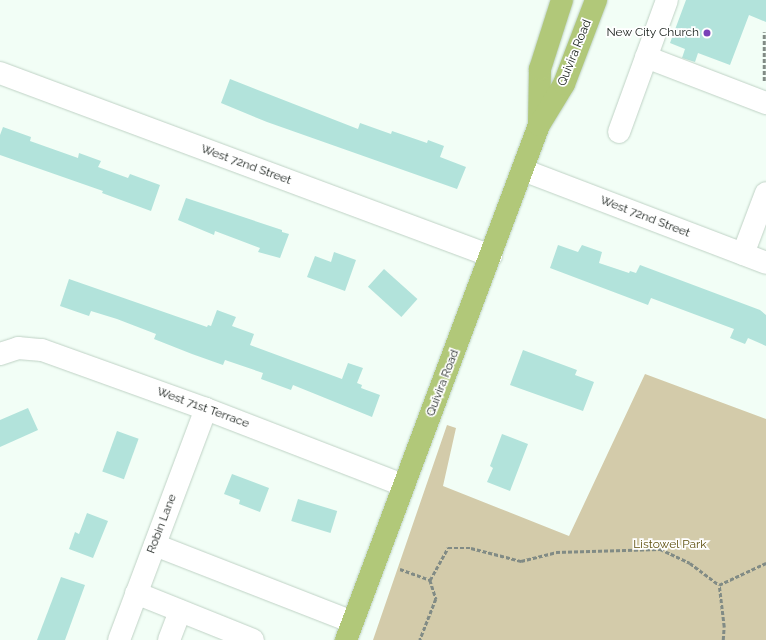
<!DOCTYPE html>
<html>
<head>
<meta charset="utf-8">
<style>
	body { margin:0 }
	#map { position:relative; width:766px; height:640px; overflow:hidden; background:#f2fef6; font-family:Raleway,sans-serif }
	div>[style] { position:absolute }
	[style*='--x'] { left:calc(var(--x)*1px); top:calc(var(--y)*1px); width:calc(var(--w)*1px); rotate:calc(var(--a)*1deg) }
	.green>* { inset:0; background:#d3cbaa }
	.building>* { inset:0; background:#b2e3db; transform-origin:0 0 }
	.path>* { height:2.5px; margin-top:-1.25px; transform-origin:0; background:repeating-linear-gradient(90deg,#818b85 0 4px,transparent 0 6px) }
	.roads { filter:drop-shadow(0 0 1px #bfd2c5) drop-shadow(0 0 1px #bfd2c5) }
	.minor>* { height:22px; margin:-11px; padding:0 11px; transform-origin:11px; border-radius:11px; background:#fff }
	.major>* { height:22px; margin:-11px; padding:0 11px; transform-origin:11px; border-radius:11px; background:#b1c879 }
	.dots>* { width:11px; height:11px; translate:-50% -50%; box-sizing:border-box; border:2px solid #fff; border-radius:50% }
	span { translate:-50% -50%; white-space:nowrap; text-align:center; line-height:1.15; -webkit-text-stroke:3.5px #fff; paint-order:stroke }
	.poi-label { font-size:12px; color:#181f1b }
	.right { translate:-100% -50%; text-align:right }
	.street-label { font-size:12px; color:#181f1b }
	.park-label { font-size:12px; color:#5f5111 }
</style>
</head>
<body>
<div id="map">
	<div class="green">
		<i style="clip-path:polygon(645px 374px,766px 419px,766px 640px,373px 640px,447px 425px,456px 428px,443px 486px,569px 536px)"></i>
	</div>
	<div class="building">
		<i style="clip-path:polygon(686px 0,766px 0,766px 22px,749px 15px,730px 65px,698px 53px,695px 62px,682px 58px,685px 49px,670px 43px)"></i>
		<i style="clip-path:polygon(230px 79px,358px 129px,360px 123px,391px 134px,392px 131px,427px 143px,428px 140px,444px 146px,440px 157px,466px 167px,457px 189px,267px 122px,221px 103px)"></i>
		<i style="clip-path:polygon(3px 127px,31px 137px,30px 141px,78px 158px,79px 153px,101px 161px,98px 167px,128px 178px,130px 174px,160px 185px,151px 211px,102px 193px,103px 191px,0 155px,0 135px)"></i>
		<i style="clip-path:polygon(186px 198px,282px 230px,282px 232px,289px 234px,280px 258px,258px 252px,260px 248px,215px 231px,214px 235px,178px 220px)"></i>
		<i style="clip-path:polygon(558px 245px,578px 252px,582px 245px,602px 252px,599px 263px,629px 273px,630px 271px,636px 273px,640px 265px,760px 310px,766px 315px,766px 346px,748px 338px,745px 344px,730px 338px,734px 329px,651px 298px,648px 305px,550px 268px)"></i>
		<i style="clip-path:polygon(334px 252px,356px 260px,345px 291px,307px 277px,315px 256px,331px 262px)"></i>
		<i style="left:384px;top:269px;width:45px;height:24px;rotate:42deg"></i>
		<i style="clip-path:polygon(69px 279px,207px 327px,208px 325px,211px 326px,217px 310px,236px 317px,232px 326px,254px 334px,250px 345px,342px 379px,348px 363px,363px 368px,357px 383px,362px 385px,361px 388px,380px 395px,372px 417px,293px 385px,291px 390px,261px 379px,263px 373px,225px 360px,223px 365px,192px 354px,154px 339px,156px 334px,117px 319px,91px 311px,89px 316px,60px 306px)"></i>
		<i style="clip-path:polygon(523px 350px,577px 370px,575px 375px,594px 382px,583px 411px,510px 385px)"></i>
		<i style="clip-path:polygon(28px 408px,38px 430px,0 447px,0 420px)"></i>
		<i style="left:117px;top:431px;width:23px;height:43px;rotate:20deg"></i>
		<i style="clip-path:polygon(502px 434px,528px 444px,510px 491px,487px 482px,493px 468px,490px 466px)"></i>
		<i style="clip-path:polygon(232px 474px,269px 488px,260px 512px,239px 504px,240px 500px,224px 494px)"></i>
		<i style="left:298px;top:499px;width:41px;height:23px;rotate:17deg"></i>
		<i style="clip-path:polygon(87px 513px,108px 521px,93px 558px,69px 549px,75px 532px,79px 534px)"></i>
		<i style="clip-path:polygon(61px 577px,85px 585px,65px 640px,37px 640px)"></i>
	</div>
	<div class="path">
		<i style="--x:764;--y:81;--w:49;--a:-90"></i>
		<i style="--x:400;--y:569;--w:32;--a:20"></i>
		<i style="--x:430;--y:580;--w:20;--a:72"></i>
		<i style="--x:436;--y:599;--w:44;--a:111.3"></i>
		<i style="--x:430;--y:580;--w:37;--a:-61"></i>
		<i style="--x:448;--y:548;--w:23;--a:0"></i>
		<i style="--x:471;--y:548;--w:52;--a:14.6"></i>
		<i style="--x:521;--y:561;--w:36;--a:-14"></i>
		<i style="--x:556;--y:552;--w:104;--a:-1.7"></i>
		<i style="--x:660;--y:549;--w:33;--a:25"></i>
		<i style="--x:690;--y:563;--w:36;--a:37"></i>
		<i style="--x:723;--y:640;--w:13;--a:-86"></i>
		<i style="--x:724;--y:627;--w:42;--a:-96.8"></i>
		<i style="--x:719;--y:585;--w:52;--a:-25.1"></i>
	</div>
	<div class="roads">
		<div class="minor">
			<i style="--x:646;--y:57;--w:129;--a:21"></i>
			<i style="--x:0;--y:73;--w:524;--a:20.44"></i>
			<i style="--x:619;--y:132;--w:140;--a:-70"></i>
			<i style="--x:523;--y:170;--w:260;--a:20.9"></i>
			<i style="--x:743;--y:254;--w:65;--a:-69.3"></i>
			<i style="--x:0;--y:354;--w:19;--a:-18"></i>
			<i style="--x:18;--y:348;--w:24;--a:5"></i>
			<i style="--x:42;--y:350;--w:174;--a:19.8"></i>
			<i style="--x:206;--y:409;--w:211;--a:21.1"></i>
			<i style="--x:155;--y:545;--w:212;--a:21.3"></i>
			<i style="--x:136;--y:593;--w:126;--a:21.9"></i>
			<i style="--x:119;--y:640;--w:247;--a:-69.4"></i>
			<i style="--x:169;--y:640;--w:31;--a:-69"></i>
		</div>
		<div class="major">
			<i style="--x:539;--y:124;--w:55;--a:-89"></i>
			<i style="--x:540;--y:69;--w:72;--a:-72.3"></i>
			<i style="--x:346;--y:640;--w:550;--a:-69.46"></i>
			<i style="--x:539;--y:125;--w:48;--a:-58.6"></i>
			<i style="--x:564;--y:84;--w:90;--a:-69.1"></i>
		</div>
	</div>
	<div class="dots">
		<i style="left:707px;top:33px;background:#7a42b8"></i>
	</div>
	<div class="poi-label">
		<span class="right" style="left:699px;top:33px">New City Church</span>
	</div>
	<div class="street-label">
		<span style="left:575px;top:53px;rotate:-68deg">Quivira Road</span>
		<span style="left:246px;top:165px;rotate:20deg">West 72nd Street</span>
		<span style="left:645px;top:217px;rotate:21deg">West 72nd Street</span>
		<span style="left:443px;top:383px;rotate:-69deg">Quivira Road</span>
		<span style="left:203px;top:408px;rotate:20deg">West 71st Terrace</span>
		<span style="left:162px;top:524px;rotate:-69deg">Robin Lane</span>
	</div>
	<div class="park-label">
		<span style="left:670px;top:545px">Listowel Park</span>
	</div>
</div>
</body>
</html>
